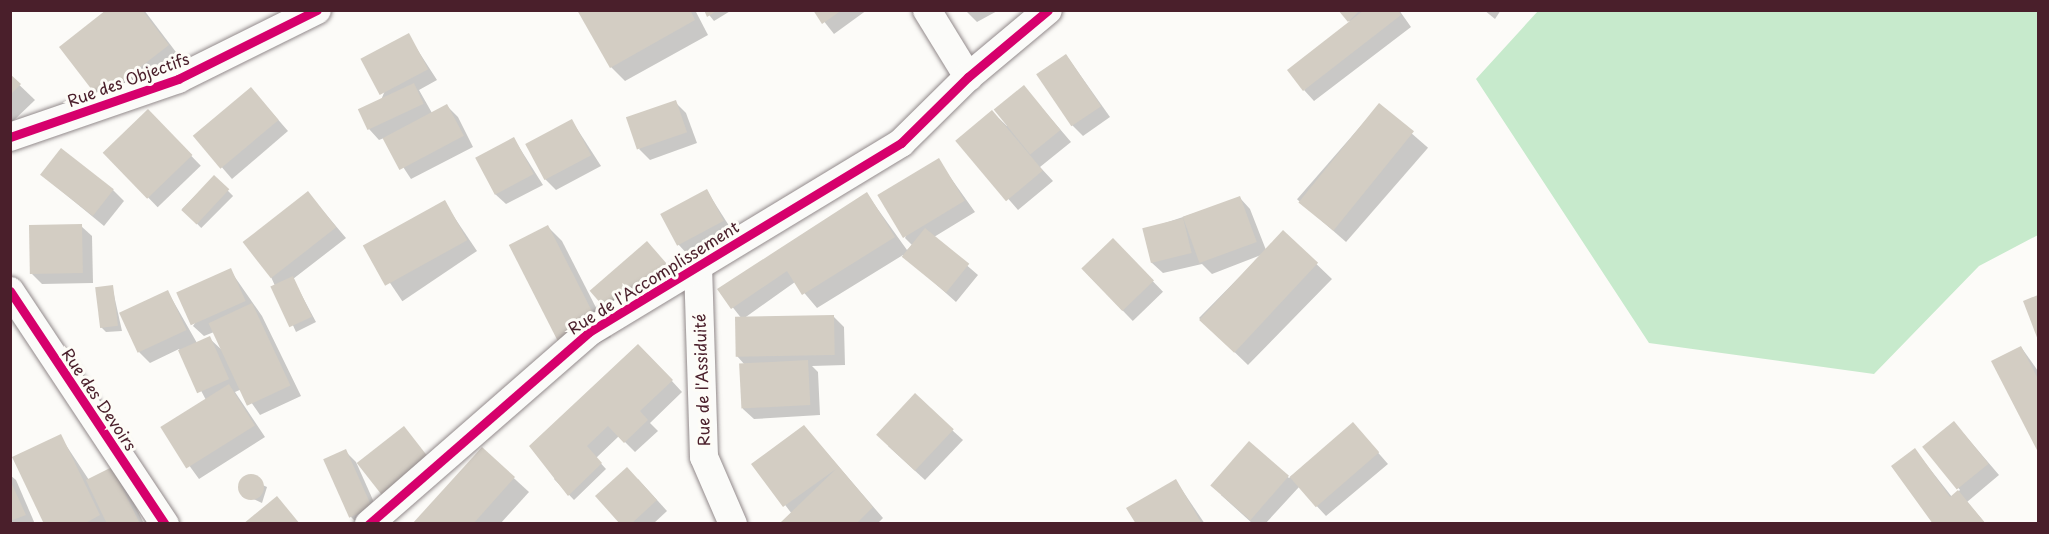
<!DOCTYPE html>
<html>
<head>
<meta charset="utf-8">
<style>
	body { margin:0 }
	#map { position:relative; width:2049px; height:534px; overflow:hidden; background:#fcfbf8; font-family:"Playpen Sans",sans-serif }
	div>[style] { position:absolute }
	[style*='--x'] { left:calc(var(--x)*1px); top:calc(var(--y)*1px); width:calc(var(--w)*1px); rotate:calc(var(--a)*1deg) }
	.green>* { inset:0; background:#c7eacc }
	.shadow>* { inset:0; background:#0003; transform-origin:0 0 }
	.building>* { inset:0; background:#d3cdc3; transform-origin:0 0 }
	.round { border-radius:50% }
	.roads { filter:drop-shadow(0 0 2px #928a8b) drop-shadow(0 0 2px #928a8b) }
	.minor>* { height:28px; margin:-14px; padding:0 14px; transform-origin:14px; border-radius:14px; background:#fbfbf9 }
	.cycleway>* { height:9px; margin:-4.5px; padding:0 4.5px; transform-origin:4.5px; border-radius:4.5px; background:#d6006c }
	span { translate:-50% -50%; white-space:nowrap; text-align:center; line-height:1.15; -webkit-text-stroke:6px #fdfcf7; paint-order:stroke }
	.street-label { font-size:16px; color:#4a1f2b }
	.frame { position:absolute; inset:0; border:12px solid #4a1f2b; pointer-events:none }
</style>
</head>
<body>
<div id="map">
	<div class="green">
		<i style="clip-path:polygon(1538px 11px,2038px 11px,2038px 235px,1979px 266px,1874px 374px,1649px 343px,1476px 79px)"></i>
	</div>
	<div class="shadow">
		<i style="clip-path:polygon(108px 10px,144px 10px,182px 60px,115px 112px)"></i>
		<i style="clip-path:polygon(579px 10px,695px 10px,708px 35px,625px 81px,611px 67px)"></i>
		<i style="clip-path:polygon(705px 10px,732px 10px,714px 21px)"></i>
		<i style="clip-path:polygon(815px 10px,867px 10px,834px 34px)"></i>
		<i style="clip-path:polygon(965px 10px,999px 10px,977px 22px)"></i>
		<i style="clip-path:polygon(1340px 10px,1399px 10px,1411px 27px,1314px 101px,1304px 90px,1351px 23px)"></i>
		<i style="clip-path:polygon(1484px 10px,1501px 10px,1495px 19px)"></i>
		<i style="clip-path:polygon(408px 35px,437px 80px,419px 90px,432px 113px,447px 106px,458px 117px,473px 147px,411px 179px,384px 138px,379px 140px,369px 129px)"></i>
		<i style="clip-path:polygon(1066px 55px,1110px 117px,1083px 136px,1072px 125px)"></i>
		<i style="clip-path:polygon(10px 76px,35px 100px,10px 124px)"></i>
		<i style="clip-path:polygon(1024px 87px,1071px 142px,1040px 167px,1053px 181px,1018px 210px,958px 141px,992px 112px,1007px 126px)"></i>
		<i style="clip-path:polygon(261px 100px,288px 131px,232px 179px,195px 136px)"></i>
		<i style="clip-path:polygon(675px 102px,686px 113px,697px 143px,650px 160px,639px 149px)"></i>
		<i style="left:1379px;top:105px;width:65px;height:125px;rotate:41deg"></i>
		<i style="left:148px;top:111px;width:76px;height:60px;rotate:46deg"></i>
		<i style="clip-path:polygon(572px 121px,601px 166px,556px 190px,545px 179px)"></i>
		<i style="clip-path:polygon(514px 139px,543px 185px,506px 204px,495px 194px)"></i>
		<i style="clip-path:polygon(938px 160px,975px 212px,934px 237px,978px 275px,956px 302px,903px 255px,817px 308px,795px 282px,743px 319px,834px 317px,844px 327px,845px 365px,812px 366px,818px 372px,820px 415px,754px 419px,743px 409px,745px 365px,737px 356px,742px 319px,719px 290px,867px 194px,907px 250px,912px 245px,905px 238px)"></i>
		<i style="clip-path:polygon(42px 175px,113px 190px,124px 201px,104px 226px)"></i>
		<i style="left:214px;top:177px;width:27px;height:45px;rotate:45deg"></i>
		<i style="clip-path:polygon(707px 191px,733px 232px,688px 255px,678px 244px)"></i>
		<i style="clip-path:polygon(308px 193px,346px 238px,293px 279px,316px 322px,296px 332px,271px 277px)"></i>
		<i style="clip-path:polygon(1240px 198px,1250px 209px,1266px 250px,1283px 232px,1332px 279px,1248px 365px,1199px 318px,1261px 255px,1212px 274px,1202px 264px,1163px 273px,1152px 263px,1144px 230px)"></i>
		<i style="left:444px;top:202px;width:59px;height:90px;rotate:56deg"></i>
		<i style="clip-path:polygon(81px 226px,92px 236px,93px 283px,42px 284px,32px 274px)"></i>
		<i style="clip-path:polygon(548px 227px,562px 241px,611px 337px,574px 355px)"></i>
		<i style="left:1113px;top:240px;width:72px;height:42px;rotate:46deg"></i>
		<i style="clip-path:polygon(230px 270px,262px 316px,301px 396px,260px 415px,242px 389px,235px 392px,265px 437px,199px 479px,162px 428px,206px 400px,179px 349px,150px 363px,139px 352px,168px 292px,197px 343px,209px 338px,223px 351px,214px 332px,204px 336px,193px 326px)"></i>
		<i style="clip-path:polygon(112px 286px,122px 331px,106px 332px,101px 327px)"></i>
		<i style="clip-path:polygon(2038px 296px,2038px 337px,2025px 302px)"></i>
		<i style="clip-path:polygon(2021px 347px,2038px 371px,2038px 448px,1993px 361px)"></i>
		<i style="clip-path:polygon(649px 356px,682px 392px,650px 423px,658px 431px,635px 452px,619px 436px,596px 458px,606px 469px,574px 500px,554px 479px)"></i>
		<i style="clip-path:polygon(1353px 424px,1388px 464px,1326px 516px,1299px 487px,1265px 524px,1253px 524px,1221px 495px,1249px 443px,1289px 478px)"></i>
		<i style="clip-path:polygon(952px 430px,963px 440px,925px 480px,888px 446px)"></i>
		<i style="clip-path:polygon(1964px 434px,1999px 475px,1967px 502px,1986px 524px,1935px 524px,1915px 450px,1952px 497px,1960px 490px,1925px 447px)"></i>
		<i style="clip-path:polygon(60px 436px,89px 480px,112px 468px,123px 479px,144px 524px,45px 524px)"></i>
		<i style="clip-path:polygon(814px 438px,883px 518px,877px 524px,783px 522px,792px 514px,754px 464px)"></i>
		<i style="clip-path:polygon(482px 449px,529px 492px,500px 524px,414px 524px)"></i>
		<i style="clip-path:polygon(345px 451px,356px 462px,381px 518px,358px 524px,350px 516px)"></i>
		<i style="clip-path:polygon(10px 475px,16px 480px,35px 524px,10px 524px)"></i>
		<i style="clip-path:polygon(245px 477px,267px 487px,262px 503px,241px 493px)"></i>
		<i style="clip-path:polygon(638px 479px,667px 511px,653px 524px,622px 524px)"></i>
		<i style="clip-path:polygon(1176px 481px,1205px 524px,1137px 524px)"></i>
	</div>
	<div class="building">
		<i style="clip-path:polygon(106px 10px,142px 10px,169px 45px,99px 99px,59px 47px)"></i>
		<i style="clip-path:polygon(577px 10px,690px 10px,695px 20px,610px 68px)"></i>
		<i style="clip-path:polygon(704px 10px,718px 10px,707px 17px)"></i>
		<i style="clip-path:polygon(813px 10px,842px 10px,822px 24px)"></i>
		<i style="clip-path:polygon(1338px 10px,1360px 10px,1348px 22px)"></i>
		<i style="clip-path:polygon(1364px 10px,1398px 10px,1401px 15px,1303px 91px,1287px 70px)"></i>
		<i style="left:409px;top:33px;width:41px;height:55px;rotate:62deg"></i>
		<i style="left:1066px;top:54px;width:63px;height:36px;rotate:56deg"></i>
		<i style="clip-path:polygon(10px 74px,21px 84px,10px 95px)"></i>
		<i style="left:414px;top:83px;width:23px;height:62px;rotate:65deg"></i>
		<i style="left:1024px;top:85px;width:58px;height:39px;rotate:51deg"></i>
		<i style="left:251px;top:87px;width:43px;height:76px;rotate:50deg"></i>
		<i style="left:676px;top:100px;width:34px;height:53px;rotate:71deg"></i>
		<i style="left:1379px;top:103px;width:45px;height:128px;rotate:39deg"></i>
		<i style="left:447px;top:104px;width:36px;height:73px;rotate:62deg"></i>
		<i style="left:148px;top:109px;width:64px;height:63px;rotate:46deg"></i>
		<i style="left:992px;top:110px;width:79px;height:48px;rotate:50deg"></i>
		<i style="left:572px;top:119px;width:41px;height:53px;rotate:62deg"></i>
		<i style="left:514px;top:137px;width:42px;height:44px;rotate:62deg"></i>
		<i style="left:61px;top:148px;width:67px;height:34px;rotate:38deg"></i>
		<i style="left:939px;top:158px;width:50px;height:72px;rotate:59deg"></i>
		<i style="left:214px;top:175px;width:21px;height:48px;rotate:43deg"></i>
		<i style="left:707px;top:189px;width:36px;height:53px;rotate:62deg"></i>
		<i style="left:308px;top:191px;width:46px;height:83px;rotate:52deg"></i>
		<i style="clip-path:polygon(867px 192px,895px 237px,802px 295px,787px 271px,731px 309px,717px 289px)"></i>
		<i style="left:1240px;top:196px;width:49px;height:61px;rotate:70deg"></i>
		<i style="left:445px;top:200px;width:46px;height:94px;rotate:61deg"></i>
		<i style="left:1183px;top:218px;width:36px;height:42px;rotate:76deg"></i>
		<i style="left:82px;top:224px;width:49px;height:53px;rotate:89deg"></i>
		<i style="left:548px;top:225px;width:109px;height:44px;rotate:63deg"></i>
		<i style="left:925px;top:228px;width:57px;height:37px;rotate:39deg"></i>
		<i style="left:1283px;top:230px;width:48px;height:123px;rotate:43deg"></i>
		<i style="left:1113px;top:238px;width:59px;height:44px;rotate:46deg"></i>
		<i style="left:647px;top:241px;width:37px;height:76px;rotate:49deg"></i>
		<i style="left:231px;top:268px;width:36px;height:60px;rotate:66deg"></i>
		<i style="left:293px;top:276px;width:45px;height:25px;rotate:65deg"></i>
		<i style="left:113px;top:285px;width:41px;height:18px;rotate:83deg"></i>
		<i style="left:168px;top:290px;width:44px;height:54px;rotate:65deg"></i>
		<i style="clip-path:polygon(2038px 295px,2038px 340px,2023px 301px)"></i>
		<i style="left:252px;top:303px;width:91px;height:48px;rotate:65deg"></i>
		<i style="left:834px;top:315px;width:40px;height:99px;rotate:89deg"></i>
		<i style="left:210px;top:336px;width:47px;height:35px;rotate:66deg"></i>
		<i style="clip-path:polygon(638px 344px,673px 380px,640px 411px,648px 420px,624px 443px,608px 426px,587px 446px,602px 463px,568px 496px,529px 446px)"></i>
		<i style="clip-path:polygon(2021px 346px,2038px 379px,2038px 452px,1991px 361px)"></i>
		<i style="left:808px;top:360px;width:45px;height:69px;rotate:87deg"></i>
		<i style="left:229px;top:384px;width:49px;height:81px;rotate:58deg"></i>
		<i style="left:915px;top:393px;width:53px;height:57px;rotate:43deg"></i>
		<i style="left:1954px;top:421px;width:55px;height:41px;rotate:51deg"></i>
		<i style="left:1353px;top:422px;width:40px;height:84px;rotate:49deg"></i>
		<i style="clip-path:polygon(804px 425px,873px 507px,856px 524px,781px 522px,836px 469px,783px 507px,751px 464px)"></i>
		<i style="left:404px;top:426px;width:43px;height:60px;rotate:52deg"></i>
		<i style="clip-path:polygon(61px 434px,100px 515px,84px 524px,44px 524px,12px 457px)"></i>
		<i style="left:1249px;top:441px;width:53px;height:59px;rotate:41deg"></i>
		<i style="clip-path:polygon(482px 447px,515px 477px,473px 524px,412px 524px)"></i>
		<i style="clip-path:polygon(1915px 448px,1950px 497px,1958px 490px,1986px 524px,1933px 524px,1891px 466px)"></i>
		<i style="left:346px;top:449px;width:64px;height:25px;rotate:66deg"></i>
		<i style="clip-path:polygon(112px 467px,140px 524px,107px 524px,86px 480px)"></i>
		<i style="clip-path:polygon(627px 467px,657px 500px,631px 524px,620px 524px,595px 496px)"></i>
		<i class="round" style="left:238px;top:474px;width:26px;height:26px"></i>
		<i style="clip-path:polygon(1176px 479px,1202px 524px,1136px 524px,1126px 508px)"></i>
		<i style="clip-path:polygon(10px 480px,26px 515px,10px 521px)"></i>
		<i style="clip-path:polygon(277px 496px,300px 524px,243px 524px)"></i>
	</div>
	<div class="roads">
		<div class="minor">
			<i style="--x:927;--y:10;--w:79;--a:58.5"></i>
			<i style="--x:10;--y:137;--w:178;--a:-19"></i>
			<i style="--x:178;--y:79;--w:155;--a:-26.4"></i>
			<i style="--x:698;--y:266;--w:191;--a:88.2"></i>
			<i style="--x:704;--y:457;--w:73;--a:66.6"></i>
			<i style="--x:10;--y:291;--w:280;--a:56.4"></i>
			<i style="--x:369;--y:524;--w:292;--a:-41.1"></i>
			<i style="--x:589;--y:332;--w:365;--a:-31.2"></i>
			<i style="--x:901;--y:143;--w:94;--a:-44.6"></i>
			<i style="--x:968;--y:77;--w:104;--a:-39.9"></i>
		</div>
	</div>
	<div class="cycleway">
		<i style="--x:10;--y:137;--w:178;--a:-19"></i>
		<i style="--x:178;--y:79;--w:155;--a:-26.4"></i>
		<i style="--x:10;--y:291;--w:280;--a:56.4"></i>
		<i style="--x:369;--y:524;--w:292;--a:-41.1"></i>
		<i style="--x:589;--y:332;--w:365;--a:-31.2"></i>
		<i style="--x:901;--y:143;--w:94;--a:-44.6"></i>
		<i style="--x:968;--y:77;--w:104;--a:-39.9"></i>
	</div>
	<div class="street-label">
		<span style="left:128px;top:79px;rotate:-20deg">Rue des Objectifs</span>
		<span style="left:653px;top:277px;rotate:-32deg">Rue de l'Accomplissement</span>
		<span style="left:701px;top:380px;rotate:-92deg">Rue de l'Assiduité</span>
		<span style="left:100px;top:399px;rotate:56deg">Rue des Devoirs</span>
	</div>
	<div class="frame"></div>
</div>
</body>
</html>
